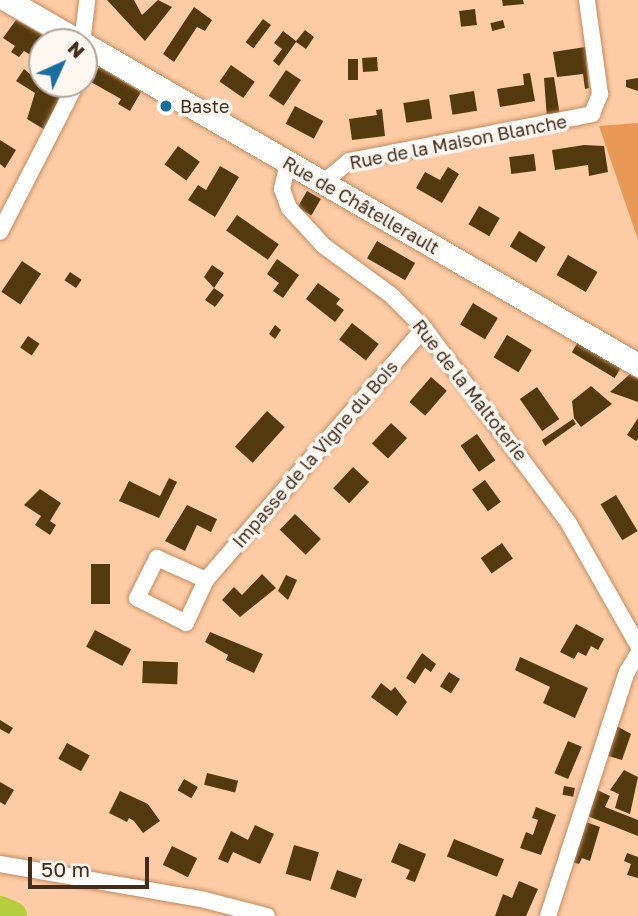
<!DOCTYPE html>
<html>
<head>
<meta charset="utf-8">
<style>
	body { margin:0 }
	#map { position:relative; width:638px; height:916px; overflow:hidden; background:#fdcca6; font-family:"Golos Text",sans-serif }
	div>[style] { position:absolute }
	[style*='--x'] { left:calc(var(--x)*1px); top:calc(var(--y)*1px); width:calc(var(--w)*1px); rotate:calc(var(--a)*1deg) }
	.green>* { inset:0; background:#e99956 }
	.river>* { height:30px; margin:-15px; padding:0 15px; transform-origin:15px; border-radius:15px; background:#b4ce3d }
	.building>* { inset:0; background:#523a0e; transform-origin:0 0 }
	.roads { filter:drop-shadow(0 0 2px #c48b5d) drop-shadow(0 0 2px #c48b5d) }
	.minor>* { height:16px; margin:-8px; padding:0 8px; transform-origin:8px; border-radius:8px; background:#fff }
	.secondary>* { height:23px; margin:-11.5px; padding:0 11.5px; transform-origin:11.5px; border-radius:11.5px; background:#fff }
	.dots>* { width:19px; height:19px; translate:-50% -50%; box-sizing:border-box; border:4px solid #fdf7f2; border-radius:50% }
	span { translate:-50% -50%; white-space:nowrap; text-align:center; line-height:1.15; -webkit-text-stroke:7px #fdf7f2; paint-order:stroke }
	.poi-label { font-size:18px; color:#442c19 }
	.left { translate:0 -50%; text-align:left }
	.street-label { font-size:18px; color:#442c19 }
	.north { position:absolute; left:28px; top:28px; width:70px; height:70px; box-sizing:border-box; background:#fdf7f2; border:2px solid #b3a69b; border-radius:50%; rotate:45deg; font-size:19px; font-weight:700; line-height:28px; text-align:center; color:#442c19 }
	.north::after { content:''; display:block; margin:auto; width:24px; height:32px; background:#1970a0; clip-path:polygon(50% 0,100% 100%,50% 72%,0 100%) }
	.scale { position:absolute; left:28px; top:857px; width:121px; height:32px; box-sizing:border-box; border:4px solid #442c19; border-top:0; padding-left:9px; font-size:21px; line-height:24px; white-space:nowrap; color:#442c19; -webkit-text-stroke:5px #fdf7f2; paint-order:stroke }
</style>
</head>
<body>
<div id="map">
	<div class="green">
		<i style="clip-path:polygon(638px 123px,638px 240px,599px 126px)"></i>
	</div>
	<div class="river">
		<i style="--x:0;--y:911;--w:13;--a:23"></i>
	</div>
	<div class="building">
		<i style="clip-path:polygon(107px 0,134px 0,142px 15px,158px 0,172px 7px,145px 41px)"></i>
		<i style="clip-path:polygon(502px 0,523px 0,524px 4px,503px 6px)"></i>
		<i style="clip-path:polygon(194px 7px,212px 20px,205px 31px,197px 27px,174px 62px,163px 54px)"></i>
		<i style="left:475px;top:9px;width:16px;height:16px;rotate:83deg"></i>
		<i style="left:263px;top:19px;width:10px;height:29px;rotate:37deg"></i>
		<i style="clip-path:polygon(16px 20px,55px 42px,42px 42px,42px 62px,24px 51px,19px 57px,11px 52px,15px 46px,3px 38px)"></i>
		<i style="left:503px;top:20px;width:8px;height:13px;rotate:76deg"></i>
		<i style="clip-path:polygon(305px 30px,314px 37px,306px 49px,296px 42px,279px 66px,273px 61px,282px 49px,274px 43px,283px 31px,296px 41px)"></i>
		<i style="clip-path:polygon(585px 47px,589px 88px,585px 89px,583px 74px,557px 77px,553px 52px)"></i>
		<i style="left:377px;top:57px;width:14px;height:15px;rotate:86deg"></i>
		<i style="left:348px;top:59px;width:10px;height:21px"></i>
		<i style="left:231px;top:65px;width:29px;height:20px;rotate:35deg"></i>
		<i style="clip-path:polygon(99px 67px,141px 92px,130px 111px,118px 104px,121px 99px,91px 82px)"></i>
		<i style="clip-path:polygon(24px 69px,42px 84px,62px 91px,45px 130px,27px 119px,35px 93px,16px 81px)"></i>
		<i style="left:286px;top:70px;width:18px;height:31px;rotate:34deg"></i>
		<i style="clip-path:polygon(530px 73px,535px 101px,500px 107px,497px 89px,524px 85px,523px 74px)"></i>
		<i style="clip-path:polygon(554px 77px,560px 116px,547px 119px,544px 78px)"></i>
		<i style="clip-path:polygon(638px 78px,638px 91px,626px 87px,626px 80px)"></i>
		<i style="left:474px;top:91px;width:20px;height:25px;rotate:81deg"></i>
		<i style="left:429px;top:99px;width:20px;height:26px;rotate:81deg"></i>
		<i style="left:295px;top:106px;width:32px;height:20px;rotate:28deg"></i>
		<i style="clip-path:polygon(382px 109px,385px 136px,352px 140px,349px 119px,377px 115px,376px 110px)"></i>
		<i style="clip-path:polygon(0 140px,16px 150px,5px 168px,0 164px)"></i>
		<i style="clip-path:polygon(584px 145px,604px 146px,608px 172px,589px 176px,588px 165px,555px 170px,552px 150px)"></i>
		<i style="left:178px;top:146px;width:27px;height:23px;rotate:36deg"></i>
		<i style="left:534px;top:154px;width:17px;height:25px;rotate:83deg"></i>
		<i style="clip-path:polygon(220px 166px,239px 177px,215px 217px,188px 200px,198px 185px,206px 190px)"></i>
		<i style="clip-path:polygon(448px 167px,459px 174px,442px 203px,416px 188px,425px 172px,440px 180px)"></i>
		<i style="left:307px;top:191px;width:16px;height:19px;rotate:30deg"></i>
		<i style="left:479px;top:206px;width:24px;height:21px;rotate:30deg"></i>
		<i style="left:237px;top:215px;width:51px;height:19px;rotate:35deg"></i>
		<i style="left:519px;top:231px;width:31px;height:18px;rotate:31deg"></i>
		<i style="left:377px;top:241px;width:44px;height:20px;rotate:30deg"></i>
		<i style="left:568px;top:255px;width:34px;height:23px;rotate:30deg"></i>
		<i style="clip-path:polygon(277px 259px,299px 275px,283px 298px,273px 291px,279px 283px,267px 274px)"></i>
		<i style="left:22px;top:261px;width:23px;height:37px;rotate:34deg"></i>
		<i style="clip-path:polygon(212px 265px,224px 273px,214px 288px,224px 295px,215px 307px,205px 300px,214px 288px,204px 277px)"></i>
		<i style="left:70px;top:272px;width:14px;height:10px;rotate:34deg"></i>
		<i style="clip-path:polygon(318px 283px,340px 299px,336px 304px,344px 310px,335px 322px,306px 299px)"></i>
		<i style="left:473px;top:303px;width:29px;height:25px;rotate:31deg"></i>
		<i style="left:352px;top:323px;width:34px;height:21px;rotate:38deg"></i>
		<i style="clip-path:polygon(275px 325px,281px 330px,275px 339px,269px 334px)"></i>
		<i style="left:507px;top:335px;width:29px;height:26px;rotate:31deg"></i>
		<i style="left:28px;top:336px;width:14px;height:14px;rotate:34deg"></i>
		<i style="left:578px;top:342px;width:50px;height:12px;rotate:31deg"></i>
		<i style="clip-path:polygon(630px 374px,638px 379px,638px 402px,610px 392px)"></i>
		<i style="left:431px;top:377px;width:21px;height:33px;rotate:41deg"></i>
		<i style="clip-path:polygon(591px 386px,612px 404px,581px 427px,574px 418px,572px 401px)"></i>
		<i style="left:537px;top:387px;width:39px;height:21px;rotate:55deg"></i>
		<i style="left:267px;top:411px;width:24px;height:48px;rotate:42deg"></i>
		<i style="clip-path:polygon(638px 418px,638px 439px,636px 441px,627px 435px)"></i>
		<i style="clip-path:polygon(573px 419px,576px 424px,545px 446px,542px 440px)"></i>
		<i style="left:391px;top:423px;width:22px;height:28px;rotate:43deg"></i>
		<i style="left:477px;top:434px;width:32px;height:20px;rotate:55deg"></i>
		<i style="left:353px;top:467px;width:22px;height:29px;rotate:43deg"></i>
		<i style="clip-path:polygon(169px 478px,177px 482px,159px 518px,119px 501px,129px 481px,160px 496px)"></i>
		<i style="left:485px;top:480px;width:27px;height:16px;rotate:54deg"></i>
		<i style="clip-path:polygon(40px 489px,61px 503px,50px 521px,56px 525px,50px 535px,35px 525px,41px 516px,24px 505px)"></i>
		<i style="left:616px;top:495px;width:42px;height:18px;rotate:59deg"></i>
		<i style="clip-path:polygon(187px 505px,217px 519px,211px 532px,197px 525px,185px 551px,165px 541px)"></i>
		<i style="left:295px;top:514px;width:36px;height:22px;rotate:44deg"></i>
		<i style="left:502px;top:543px;width:19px;height:26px;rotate:55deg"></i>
		<i style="left:91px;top:564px;width:19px;height:40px"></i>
		<i style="clip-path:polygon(262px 574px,276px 588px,240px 617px,222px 600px,234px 587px,242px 595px)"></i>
		<i style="clip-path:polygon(286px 575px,297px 580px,288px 600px,278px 591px)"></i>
		<i style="clip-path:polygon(576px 624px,604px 639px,598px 650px,591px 646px,586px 656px,578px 652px,574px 659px,560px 652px)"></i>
		<i style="left:95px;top:630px;width:41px;height:19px;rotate:28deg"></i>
		<i style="clip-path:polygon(210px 632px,263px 654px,254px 673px,226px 660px,228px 655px,205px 642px)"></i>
		<i style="clip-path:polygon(422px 653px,436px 664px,431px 672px,425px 668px,415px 684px,406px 678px)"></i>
		<i style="clip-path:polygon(520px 657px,588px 688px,575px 718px,543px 703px,550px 687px,515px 670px)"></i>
		<i style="left:143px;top:661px;width:35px;height:22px;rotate:2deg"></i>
		<i style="left:449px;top:672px;width:13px;height:17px;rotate:32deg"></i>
		<i style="clip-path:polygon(381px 683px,391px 691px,395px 687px,407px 702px,397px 716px,371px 697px)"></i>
		<i style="clip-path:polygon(0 720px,13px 728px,9px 734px,0 729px)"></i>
		<i style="clip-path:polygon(615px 725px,631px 734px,622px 760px,605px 755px)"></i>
		<i style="left:568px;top:741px;width:15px;height:35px;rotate:23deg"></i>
		<i style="left:67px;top:743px;width:26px;height:18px;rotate:29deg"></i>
		<i style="clip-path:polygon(624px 770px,638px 777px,630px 814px,615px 808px,619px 794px,610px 790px)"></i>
		<i style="left:207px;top:773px;width:32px;height:12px;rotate:14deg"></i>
		<i style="left:184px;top:779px;width:16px;height:13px;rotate:30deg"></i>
		<i style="clip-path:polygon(0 782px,14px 790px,5px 805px,0 802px)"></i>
		<i style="left:564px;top:786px;width:11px;height:9px;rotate:10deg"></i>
		<i style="clip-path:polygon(593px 788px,610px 796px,605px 807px,638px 820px,638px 836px,585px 815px)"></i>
		<i style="clip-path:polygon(120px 791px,148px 804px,160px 821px,143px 833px,134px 821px,129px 818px,127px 822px,109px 813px)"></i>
		<i style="clip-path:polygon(536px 807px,556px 815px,541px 855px,520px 848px,526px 832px,533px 835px,538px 820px,532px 818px)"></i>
		<i style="clip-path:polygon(583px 821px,600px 827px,590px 861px,582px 858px,579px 864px,572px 862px)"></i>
		<i style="clip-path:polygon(255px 825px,274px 834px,260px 864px,233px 852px,228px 863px,218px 859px,231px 831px,248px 840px)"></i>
		<i style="left:454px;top:839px;width:54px;height:19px;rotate:22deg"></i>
		<i style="clip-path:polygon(399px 843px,426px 854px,415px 882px,406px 879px,410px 870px,391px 862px)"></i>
		<i style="left:294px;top:845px;width:26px;height:30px;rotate:16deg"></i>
		<i style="left:172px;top:846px;width:28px;height:21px;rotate:26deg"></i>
		<i style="clip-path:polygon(627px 853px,638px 857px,638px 878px,627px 875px,631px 864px,624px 861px)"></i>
		<i style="left:337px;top:870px;width:27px;height:20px;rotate:20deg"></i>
		<i style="clip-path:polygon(519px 881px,538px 889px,526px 916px,495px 916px,503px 894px,512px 898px)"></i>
	</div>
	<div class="roads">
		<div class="minor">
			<i style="--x:84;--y:66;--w:11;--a:-68"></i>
			<i style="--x:88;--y:56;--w:22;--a:-103"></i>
			<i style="--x:83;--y:35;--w:35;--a:-83"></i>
			<i style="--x:288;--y:163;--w:27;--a:103"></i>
			<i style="--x:282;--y:189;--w:20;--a:70"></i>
			<i style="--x:289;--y:208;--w:52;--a:47.4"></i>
			<i style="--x:324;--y:246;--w:83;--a:36.2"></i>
			<i style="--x:391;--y:295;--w:47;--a:45"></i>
			<i style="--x:424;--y:328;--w:242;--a:53.4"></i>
			<i style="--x:568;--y:522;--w:142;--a:60.4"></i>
			<i style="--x:323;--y:183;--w:34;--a:-40"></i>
			<i style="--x:349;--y:161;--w:248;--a:-10.9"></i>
			<i style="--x:592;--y:114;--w:22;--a:-68"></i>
			<i style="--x:600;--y:94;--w:95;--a:-97.9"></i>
			<i style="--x:0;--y:232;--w:166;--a:-62.8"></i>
			<i style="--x:206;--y:580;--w:54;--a:-155.8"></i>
			<i style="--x:157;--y:558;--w:45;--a:116.6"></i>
			<i style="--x:137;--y:598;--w:55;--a:27"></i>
			<i style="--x:186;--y:623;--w:47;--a:-65.1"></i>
			<i style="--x:206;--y:580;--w:333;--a:-49.1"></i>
			<i style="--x:0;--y:864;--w:204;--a:9.9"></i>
			<i style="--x:201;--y:899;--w:68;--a:14.4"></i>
			<i style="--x:548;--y:916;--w:256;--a:-72.1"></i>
			<i style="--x:627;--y:672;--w:21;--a:-59"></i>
		</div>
		<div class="secondary">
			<i style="--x:7;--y:0;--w:84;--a:29.9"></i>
			<i style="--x:84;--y:44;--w:640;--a:30.09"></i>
		</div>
	</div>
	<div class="dots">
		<i style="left:166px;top:106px;background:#1970a0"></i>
	</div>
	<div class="poi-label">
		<span class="left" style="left:180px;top:106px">Baste</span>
	</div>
	<div class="street-label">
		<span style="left:458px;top:142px;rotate:-11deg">Rue de la Maison Blanche</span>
		<span style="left:361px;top:205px;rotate:30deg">Rue de Châtellerault</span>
		<span style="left:470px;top:390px;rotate:52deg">Rue de la Maltoterie</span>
		<span style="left:315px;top:454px;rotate:-49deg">Impasse de la Vigne du Bois</span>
	</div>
	<div class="north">N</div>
	<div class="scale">50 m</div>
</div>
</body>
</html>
